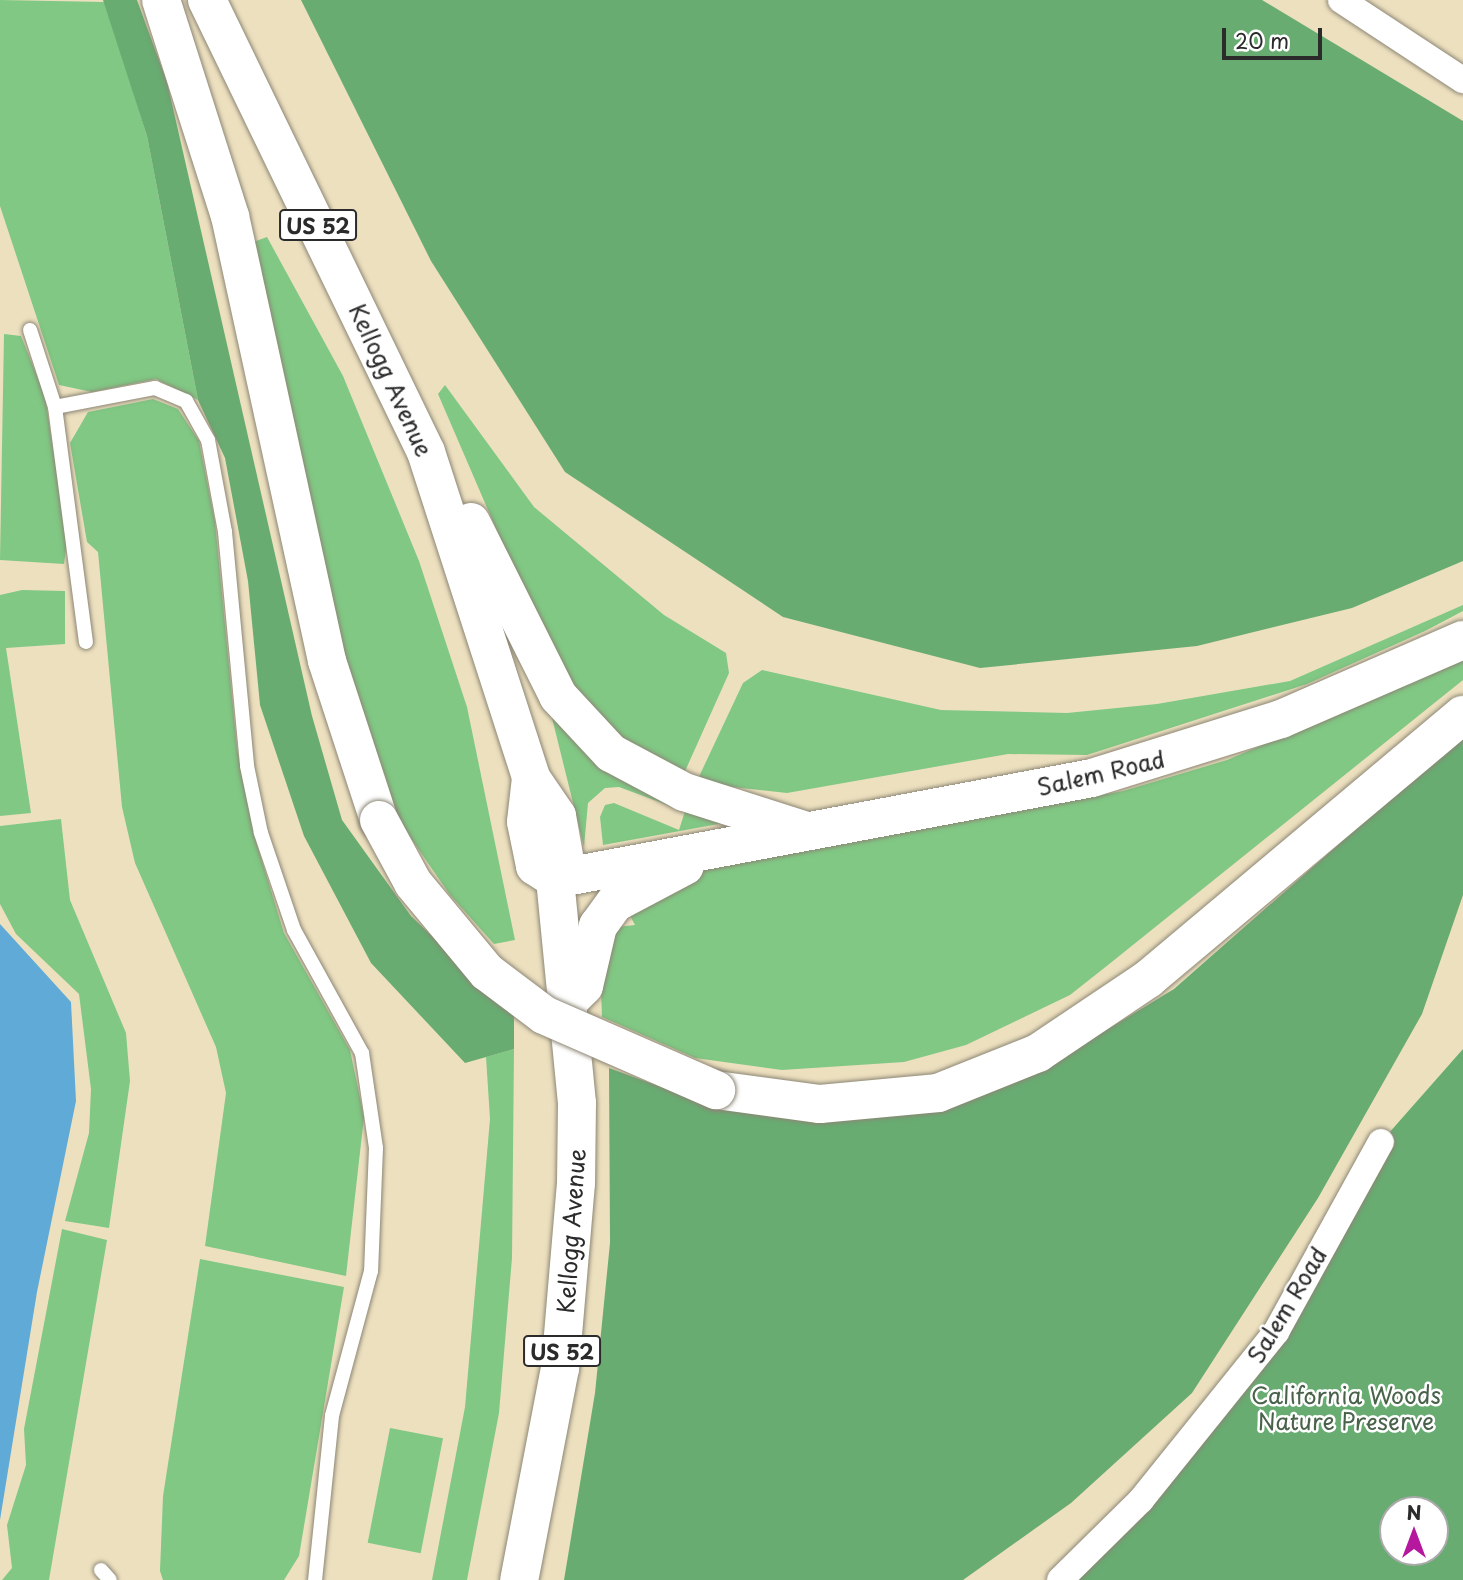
<!DOCTYPE html>
<html>
<head>
<meta charset="utf-8">
<style>
	body { margin:0 }
	#map { position:relative; width:1463px; height:1580px; overflow:hidden; background:#ede0bf; font-family:"Playpen Sans",sans-serif }
	div>[style] { position:absolute }
	[style*='--x'] { left:calc(var(--x)*1px); top:calc(var(--y)*1px); width:calc(var(--w)*1px); rotate:calc(var(--a)*1deg) }
	.green>* { inset:0; background:#80c884; transform-origin:0 0 }
	.forest>* { inset:0; background:#68ac72 }
	.water>* { inset:0; background:#60aad8 }
	.roads { filter:drop-shadow(0 0 2px #8c8675) drop-shadow(0 0 2px #8c8675) }
	.lane>* { height:14px; margin:-7px; padding:0 7px; transform-origin:7px; border-radius:7px; background:#fff }
	.street>* { height:26px; margin:-13px; padding:0 13px; transform-origin:13px; border-radius:13px; background:#fff }
	.secondary>* { height:38px; margin:-19px; padding:0 19px; transform-origin:19px; border-radius:19px; background:#fff }
	.primary>* { height:38px; margin:-19px; padding:0 19px; transform-origin:19px; border-radius:19px; background:#fff }
	.bridges { filter:drop-shadow(0 0 2px #8c8675) drop-shadow(0 0 2px #8c8675) }
	.primary-bridge>* { height:38px; margin:-19px; padding:0 19px; transform-origin:19px; border-radius:19px; background:#fff }
	span { translate:-50% -50%; white-space:nowrap; text-align:center; line-height:1.15; -webkit-text-stroke:5px #fff; paint-order:stroke }
	.shield-label span { padding:2px 5px; background:#fff; border:2px solid; border-radius:5px; -webkit-text-stroke-width:0 }
	.shield-label { font-size:21px; color:#2b2b2b; font-weight:700 }
	.street-label { font-size:23px; color:#2b2b2b }
	.park-label { font-size:23px; color:#49624a }
	.north { position:absolute; left:1379px; top:1496px; width:70px; height:70px; box-sizing:border-box; background:#fff; border:2px solid #aaa; border-radius:50%; rotate:0deg; font-size:19px; font-weight:700; line-height:28px; text-align:center; color:#2b2b2b }
	.north::after { content:''; display:block; margin:auto; width:24px; height:32px; background:#b5179e; clip-path:polygon(50% 0,100% 100%,50% 72%,0 100%) }
	.scale { position:absolute; left:1222px; top:28px; width:100px; height:32px; box-sizing:border-box; border:4px solid #2b2b2b; border-top:0; padding-left:9px; font-size:21px; line-height:24px; white-space:nowrap; color:#2b2b2b; -webkit-text-stroke:5px #fff; paint-order:stroke }
</style>
</head>
<body>
<div id="map">
	<div class="green">
		<i style="clip-path:polygon(0 0,105px 2px,147px 136px,198px 400px,156px 379px,92px 392px,59px 385px,0 206px)"></i>
		<i style="clip-path:polygon(267px 237px,343px 376px,419px 561px,467px 707px,515px 940px,494px 944px,450px 895px,388px 805px,364px 749px,253px 242px)"></i>
		<i style="clip-path:polygon(4px 334px,21px 336px,45px 396px,67px 541px,64px 564px,0 560px)"></i>
		<i style="clip-path:polygon(445px 385px,534px 507px,664px 615px,726px 653px,729px 673px,682px 778px,611px 737px,551px 656px,438px 394px)"></i>
		<i style="clip-path:polygon(153px 399px,178px 409px,199px 441px,215px 522px,237px 748px,254px 835px,284px 933px,350px 1050px,364px 1117px,346px 1276px,205px 1246px,226px 1093px,216px 1047px,135px 863px,122px 807px,98px 552px,87px 542px,70px 443px,88px 412px)"></i>
		<i style="clip-path:polygon(22px 590px,65px 591px,65px 644px,6px 648px,31px 813px,0 816px,0 595px)"></i>
		<i style="clip-path:polygon(1463px 605px,1463px 611px,1425px 631px,1307px 684px,1087px 755px,1008px 754px,787px 793px,696px 783px,743px 683px,762px 670px,941px 710px,1067px 713px,1157px 704px,1290px 681px)"></i>
		<i style="clip-path:polygon(1463px 661px,1463px 680px,1108px 965px,1070px 995px,966px 1045px,904px 1062px,782px 1070px,695px 1058px,602px 1017px,600px 967px,617px 927px,635px 925px,628px 912px,659px 885px,708px 869px,1123px 791px,1227px 760px)"></i>
		<i style="clip-path:polygon(552px 718px,670px 806px,619px 787px,605px 788px,588px 803px,584px 847px)"></i>
		<i style="clip-path:polygon(614px 803px,679px 830px,686px 808px,724px 823px,603px 845px,600px 817px,605px 805px)"></i>
		<i style="clip-path:polygon(61px 819px,70px 900px,126px 1033px,130px 1081px,109px 1228px,65px 1221px,89px 1133px,91px 1089px,79px 994px,16px 934px,0 904px,0 826px)"></i>
		<i style="clip-path:polygon(514px 1049px,512px 1258px,499px 1413px,467px 1580px,432px 1580px,465px 1407px,490px 1119px,486px 1057px)"></i>
		<i style="clip-path:polygon(62px 1229px,107px 1240px,49px 1580px,2px 1580px,12px 1568px,7px 1525px,26px 1465px,24px 1429px)"></i>
		<i style="clip-path:polygon(200px 1259px,344px 1287px,299px 1556px,284px 1580px,163px 1580px,160px 1571px,163px 1496px)"></i>
		<i style="left:390px;top:1428px;width:54px;height:117px;rotate:11deg"></i>
	</div>
	<div class="forest">
		<i style="clip-path:polygon(103px 0,137px 0,167px 82px,312px 716px,342px 820px,411px 916px,514px 1015px,514px 1049px,465px 1063px,371px 963px,304px 836px,260px 705px,248px 581px,225px 458px,198px 400px,147px 136px)"></i>
		<i style="clip-path:polygon(301px 0,1262px 0,1463px 121px,1463px 561px,1352px 608px,1197px 646px,980px 668px,783px 617px,565px 472px,431px 261px)"></i>
		<i style="clip-path:polygon(1463px 735px,1463px 895px,1422px 1014px,1318px 1198px,1192px 1393px,1071px 1503px,963px 1580px,564px 1580px,595px 1393px,610px 1243px,609px 1068px,683px 1095px,786px 1110px,1057px 1060px,1174px 989px)"></i>
		<i style="clip-path:polygon(evenodd,1463px 1049px,1463px 1580px,1060px 1580px,1211px 1419px,1381px 1142px,1463px 1049px,1393px 1510px,1435px 1510px,1435px 1552px,1393px 1552px,1393px 1510px)"></i>
	</div>
	<div class="water">
		<i style="clip-path:polygon(0 924px,71px 1002px,76px 1101px,37px 1292px,0 1520px)"></i>
	</div>
	<div class="roads">
		<div class="lane">
			<i style="--x:30;--y:330;--w:81;--a:72"></i>
			<i style="--x:55;--y:407;--w:237;--a:82.5"></i>
			<i style="--x:55;--y:407;--w:102;--a:-10.8"></i>
			<i style="--x:155;--y:388;--w:34;--a:23"></i>
			<i style="--x:186;--y:401;--w:45;--a:60.6"></i>
			<i style="--x:208;--y:440;--w:94;--a:79.5"></i>
			<i style="--x:225;--y:532;--w:235;--a:84.6"></i>
			<i style="--x:247;--y:766;--w:68;--a:78.2"></i>
			<i style="--x:261;--y:833;--w:102;--a:71.2"></i>
			<i style="--x:294;--y:930;--w:141;--a:61.1"></i>
			<i style="--x:362;--y:1053;--w:96;--a:81.6"></i>
			<i style="--x:376;--y:1148;--w:123;--a:92.3"></i>
			<i style="--x:371;--y:1271;--w:150;--a:105.1"></i>
			<i style="--x:332;--y:1416;--w:165;--a:95.9"></i>
			<i style="--x:101;--y:1570;--w:13;--a:48"></i>
		</div>
		<div class="street">
			<i style="--x:1341;--y:0;--w:146;--a:33.3"></i>
			<i style="--x:1060;--y:1580;--w:114;--a:-44.6"></i>
			<i style="--x:1141;--y:1500;--w:216;--a:-51.2"></i>
			<i style="--x:1276;--y:1332;--w:217;--a:-61.1"></i>
		</div>
		<div class="secondary">
			<i style="--x:555;--y:879;--w:546;--a:-10.65"></i>
			<i style="--x:1092;--y:778;--w:198;--a:-17.3"></i>
			<i style="--x:1281;--y:719;--w:198;--a:-23.5"></i>
			<i style="--x:569;--y:1001;--w:21;--a:-45"></i>
			<i style="--x:584;--y:986;--w:62;--a:-76.9"></i>
			<i style="--x:598;--y:926;--w:29;--a:-54"></i>
			<i style="--x:615;--y:903;--w:79;--a:-27.9"></i>
		</div>
		<div class="primary">
			<i style="--x:161;--y:0;--w:227;--a:72.3"></i>
			<i style="--x:230;--y:216;--w:455;--a:77.7"></i>
			<i style="--x:327;--y:661;--w:167;--a:71.9"></i>
			<i style="--x:207;--y:0;--w:502;--a:64.15"></i>
			<i style="--x:426;--y:452;--w:342;--a:72.1"></i>
			<i style="--x:531;--y:778;--w:46;--a:55.6"></i>
			<i style="--x:557;--y:816;--w:46;--a:79.9"></i>
			<i style="--x:565;--y:861;--w:21;--a:119"></i>
			<i style="--x:555;--y:879;--w:225;--a:84.4"></i>
			<i style="--x:577;--y:1103;--w:80;--a:90.7"></i>
			<i style="--x:576;--y:1183;--w:186;--a:94.9"></i>
			<i style="--x:560;--y:1368;--w:216;--a:100.9"></i>
			<i style="--x:471;--y:522;--w:195;--a:63.4"></i>
			<i style="--x:558;--y:696;--w:78;--a:47.1"></i>
			<i style="--x:611;--y:753;--w:83;--a:28.1"></i>
			<i style="--x:684;--y:792;--w:128;--a:17.7"></i>
			<i style="--x:531;--y:778;--w:44;--a:96.5"></i>
			<i style="--x:526;--y:822;--w:45;--a:78.4"></i>
			<i style="--x:535;--y:866;--w:24;--a:33"></i>
			<i style="--x:716;--y:1090;--w:105;--a:7.7"></i>
			<i style="--x:820;--y:1104;--w:119;--a:-5.3"></i>
			<i style="--x:938;--y:1093;--w:108;--a:-21.8"></i>
			<i style="--x:1038;--y:1053;--w:133;--a:-33.9"></i>
			<i style="--x:1148;--y:979;--w:411;--a:-40"></i>
		</div>
	</div>
	<div class="bridges">
		<div class="primary-bridge">
			<i style="--x:379;--y:820;--w:72;--a:61.6"></i>
			<i style="--x:413;--y:883;--w:116;--a:50.3"></i>
			<i style="--x:487;--y:972;--w:71;--a:37"></i>
			<i style="--x:544;--y:1015;--w:188;--a:23.6"></i>
		</div>
	</div>
	<div class="shield-label">
		<span style="left:318px;top:225px">US 52</span>
		<span style="left:562px;top:1351px">US 52</span>
	</div>
	<div class="street-label">
		<span style="left:391px;top:380px;rotate:65deg">Kellogg Avenue</span>
		<span style="left:1101px;top:773px;rotate:-13deg">Salem Road</span>
		<span style="left:571px;top:1231px;rotate:-86deg">Kellogg Avenue</span>
		<span style="left:1287px;top:1305px;rotate:-59deg">Salem Road</span>
	</div>
	<div class="park-label">
		<span style="left:1346px;top:1408px">California Woods<br>Nature Preserve</span>
	</div>
	<div class="north">N</div>
	<div class="scale">20 m</div>
</div>
</body>
</html>
